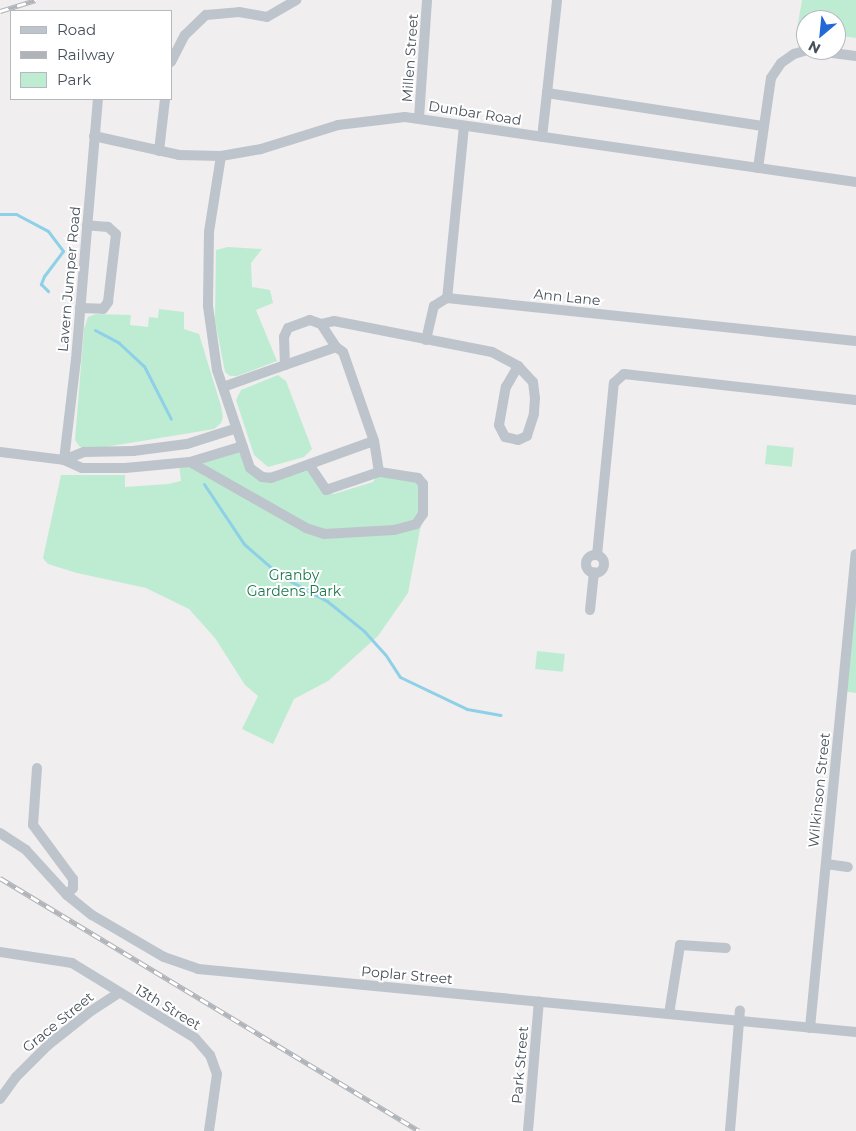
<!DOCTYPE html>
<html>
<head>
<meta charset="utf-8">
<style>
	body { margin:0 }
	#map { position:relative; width:856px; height:1131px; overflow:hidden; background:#f0eeee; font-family:Montserrat,sans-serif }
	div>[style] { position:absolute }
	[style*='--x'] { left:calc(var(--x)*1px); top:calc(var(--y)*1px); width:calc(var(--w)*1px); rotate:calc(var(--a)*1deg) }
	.green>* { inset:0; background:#beecd2; transform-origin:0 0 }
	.stream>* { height:3px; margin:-1.5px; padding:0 1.5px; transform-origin:1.5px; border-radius:1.5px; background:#8dd0e7 }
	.minor>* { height:10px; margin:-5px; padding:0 5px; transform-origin:5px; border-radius:5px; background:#bdc4cc }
	.minor>.ring { margin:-5px; padding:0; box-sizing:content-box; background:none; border:10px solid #bdc4cc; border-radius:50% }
	.rail>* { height:5px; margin-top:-2.5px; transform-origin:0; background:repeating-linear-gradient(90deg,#fff 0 9px,#b0b3b8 0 18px); box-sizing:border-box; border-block:1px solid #b0b3b8 }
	span { translate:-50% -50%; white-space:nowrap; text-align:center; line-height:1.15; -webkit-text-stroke:4px #fff; paint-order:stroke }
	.street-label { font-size:14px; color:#47505a }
	.park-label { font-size:14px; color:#1b784e }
	.legend { position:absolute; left:10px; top:10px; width:162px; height:90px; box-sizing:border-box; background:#fff; border:1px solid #b5b9bd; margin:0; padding:6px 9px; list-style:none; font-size:15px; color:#47505a }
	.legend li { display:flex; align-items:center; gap:10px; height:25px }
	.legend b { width:25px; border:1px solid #b5b9bd }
	.north { position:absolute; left:796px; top:10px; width:50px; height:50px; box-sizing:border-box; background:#fff; border:1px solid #b5b9bd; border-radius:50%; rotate:208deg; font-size:14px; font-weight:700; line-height:20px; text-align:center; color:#47505a }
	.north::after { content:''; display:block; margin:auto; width:18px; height:22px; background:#2268d6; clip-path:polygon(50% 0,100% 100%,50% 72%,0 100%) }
</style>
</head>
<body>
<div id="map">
	<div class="green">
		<i style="clip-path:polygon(802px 0,856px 0,856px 38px,836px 35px,836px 20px,806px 20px,806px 30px,797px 29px)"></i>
		<i style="clip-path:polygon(228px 247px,262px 249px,251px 263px,252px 287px,270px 290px,273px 303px,256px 310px,277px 361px,237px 376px,230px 376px,225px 372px,215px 320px,216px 250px)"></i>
		<i style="clip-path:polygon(159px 309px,184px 312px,184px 329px,199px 334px,221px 406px,223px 417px,221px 423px,214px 429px,93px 449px,80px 447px,75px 440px,84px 329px,88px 317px,96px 314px,131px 315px,130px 325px,148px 327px,149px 317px,158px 318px)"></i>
		<i style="clip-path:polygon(278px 375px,286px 381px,312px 449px,304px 457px,268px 467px,254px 455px,236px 400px,241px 390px)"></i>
		<i style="left:767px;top:445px;width:27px;height:19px;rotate:6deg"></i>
		<i style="clip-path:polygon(243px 446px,252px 465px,266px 473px,303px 465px,322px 490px,334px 494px,373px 482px,379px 472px,418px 478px,423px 514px,408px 593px,378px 636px,328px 681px,294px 699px,273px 744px,242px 729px,258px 696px,245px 685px,215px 638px,189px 609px,146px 588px,77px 573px,48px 564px,43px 558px,61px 475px,125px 475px,125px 487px,168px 484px,181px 481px,179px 464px)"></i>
		<i style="clip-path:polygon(856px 554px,856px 693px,843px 691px)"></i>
		<i style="left:537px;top:651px;width:28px;height:18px;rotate:6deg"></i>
	</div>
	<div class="stream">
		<i style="--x:0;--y:214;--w:16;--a:0"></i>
		<i style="--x:16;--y:214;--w:36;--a:28"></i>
		<i style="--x:48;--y:231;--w:25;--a:53"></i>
		<i style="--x:63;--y:251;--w:31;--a:127"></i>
		<i style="--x:44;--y:276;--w:9;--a:111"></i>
		<i style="--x:41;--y:284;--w:10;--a:45"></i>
		<i style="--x:95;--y:330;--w:27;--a:28"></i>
		<i style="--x:119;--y:343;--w:34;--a:43"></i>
		<i style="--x:144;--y:366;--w:59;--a:63"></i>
		<i style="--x:204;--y:484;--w:72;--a:56.3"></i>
		<i style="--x:244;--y:544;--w:49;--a:40.9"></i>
		<i style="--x:281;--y:576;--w:52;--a:28.5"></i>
		<i style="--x:327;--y:601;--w:48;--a:39"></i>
		<i style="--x:364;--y:631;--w:31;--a:48"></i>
		<i style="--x:385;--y:654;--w:27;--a:57"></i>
		<i style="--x:400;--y:677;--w:74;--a:25.5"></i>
		<i style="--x:467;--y:709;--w:34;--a:10"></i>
	</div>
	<div class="minor">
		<i style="--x:809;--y:50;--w:47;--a:7.3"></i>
		<i style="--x:171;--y:62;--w:30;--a:-63"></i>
		<i style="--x:185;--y:35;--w:29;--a:-44"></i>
		<i style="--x:206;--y:15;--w:33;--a:-5"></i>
		<i style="--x:239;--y:12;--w:28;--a:10"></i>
		<i style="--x:267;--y:17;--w:34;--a:-30"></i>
		<i style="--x:547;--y:93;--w:93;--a:-83.8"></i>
		<i style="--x:419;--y:118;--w:118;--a:-86.1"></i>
		<i style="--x:464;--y:126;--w:173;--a:95.6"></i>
		<i style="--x:447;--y:298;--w:411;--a:6"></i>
		<i style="--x:94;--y:136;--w:87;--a:12.6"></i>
		<i style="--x:179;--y:155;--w:42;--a:1.4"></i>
		<i style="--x:221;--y:156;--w:41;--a:-9.9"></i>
		<i style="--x:261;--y:149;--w:81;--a:-17.3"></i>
		<i style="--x:338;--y:125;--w:67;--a:-6.8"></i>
		<i style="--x:405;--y:117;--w:456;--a:8.2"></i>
		<i style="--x:542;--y:137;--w:44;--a:-83.5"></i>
		<i style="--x:547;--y:93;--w:218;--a:8.7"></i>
		<i style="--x:159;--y:151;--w:52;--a:-83.4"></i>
		<i style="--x:221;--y:156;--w:77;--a:99"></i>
		<i style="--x:209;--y:232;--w:74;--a:90.8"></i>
		<i style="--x:208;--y:306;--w:65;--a:82"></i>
		<i style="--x:217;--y:370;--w:103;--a:71.4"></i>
		<i style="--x:250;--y:468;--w:15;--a:37"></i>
		<i style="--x:262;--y:477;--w:9;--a:6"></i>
		<i style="--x:271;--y:478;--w:109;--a:-19.8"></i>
		<i style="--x:374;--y:441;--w:94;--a:-109.2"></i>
		<i style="--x:343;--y:352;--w:9;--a:-144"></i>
		<i style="--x:336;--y:347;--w:27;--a:-123"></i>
		<i style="--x:321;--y:324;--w:12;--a:-160"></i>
		<i style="--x:310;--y:320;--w:23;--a:160"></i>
		<i style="--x:288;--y:328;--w:10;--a:114"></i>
		<i style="--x:284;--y:337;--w:28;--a:88"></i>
		<i style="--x:758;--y:168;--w:91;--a:-81.8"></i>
		<i style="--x:771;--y:78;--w:18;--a:-56"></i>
		<i style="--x:781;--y:63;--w:16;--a:-35"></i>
		<i style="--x:794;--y:54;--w:14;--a:-17"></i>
		<i style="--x:80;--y:308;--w:23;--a:2"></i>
		<i style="--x:103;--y:309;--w:9;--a:-54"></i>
		<i style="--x:108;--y:302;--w:68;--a:-83.3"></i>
		<i style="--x:116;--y:234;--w:11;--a:-139"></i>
		<i style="--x:108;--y:227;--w:21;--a:-175"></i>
		<i style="--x:321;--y:324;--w:13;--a:-13"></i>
		<i style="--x:334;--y:321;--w:161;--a:11.1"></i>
		<i style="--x:492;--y:352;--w:30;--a:28"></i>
		<i style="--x:518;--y:366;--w:22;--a:47"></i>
		<i style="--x:533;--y:382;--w:16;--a:83"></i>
		<i style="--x:535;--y:398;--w:16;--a:94"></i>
		<i style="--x:534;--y:414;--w:23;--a:108"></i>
		<i style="--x:527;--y:436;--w:10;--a:156"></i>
		<i style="--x:518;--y:440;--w:13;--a:-167"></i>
		<i style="--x:505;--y:437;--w:13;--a:-117"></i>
		<i style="--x:499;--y:425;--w:39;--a:-80"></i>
		<i style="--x:506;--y:387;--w:24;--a:-60"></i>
		<i style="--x:426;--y:340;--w:35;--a:-77"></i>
		<i style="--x:434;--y:306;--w:15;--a:-32"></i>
		<i style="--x:223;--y:387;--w:120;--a:-19.5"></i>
		<i style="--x:0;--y:452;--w:64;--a:7.1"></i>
		<i style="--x:64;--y:460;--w:20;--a:24"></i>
		<i style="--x:82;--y:468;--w:43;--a:0"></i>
		<i style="--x:125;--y:468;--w:65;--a:-5.3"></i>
		<i style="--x:190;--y:462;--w:55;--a:-16.8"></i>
		<i style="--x:64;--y:460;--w:101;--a:-83.2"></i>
		<i style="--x:76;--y:360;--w:262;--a:-85.2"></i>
		<i style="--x:64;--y:460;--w:22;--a:-22"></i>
		<i style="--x:84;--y:452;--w:49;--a:-1.2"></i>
		<i style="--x:133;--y:451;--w:54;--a:-7.4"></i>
		<i style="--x:187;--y:444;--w:52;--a:-17.7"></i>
		<i style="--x:190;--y:462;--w:133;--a:29.6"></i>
		<i style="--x:306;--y:528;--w:19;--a:18"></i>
		<i style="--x:324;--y:534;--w:70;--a:-3.3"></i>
		<i style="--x:394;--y:530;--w:23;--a:-15"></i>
		<i style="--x:416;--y:524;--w:12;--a:-55"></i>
		<i style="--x:423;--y:514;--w:30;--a:-90"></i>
		<i style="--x:423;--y:484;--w:8;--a:-130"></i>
		<i style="--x:418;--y:478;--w:39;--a:-171"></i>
		<i style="--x:310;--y:466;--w:29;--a:56"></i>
		<i style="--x:326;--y:490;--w:56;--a:-18.8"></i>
		<i style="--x:379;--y:472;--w:31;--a:-99"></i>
		<i style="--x:597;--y:555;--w:173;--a:-84.4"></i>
		<i style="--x:614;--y:383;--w:13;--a:-42"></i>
		<i style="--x:624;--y:374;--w:233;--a:6.4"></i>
		<i class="ring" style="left:586px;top:555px;width:8px;height:8px"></i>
		<i style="--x:590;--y:610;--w:38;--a:-84"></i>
		<i style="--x:37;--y:768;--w:57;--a:94"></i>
		<i style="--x:33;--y:825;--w:67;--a:53.5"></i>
		<i style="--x:73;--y:879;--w:9;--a:90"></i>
		<i style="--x:73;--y:888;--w:9;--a:131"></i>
		<i style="--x:0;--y:833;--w:31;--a:33"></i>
		<i style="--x:26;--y:850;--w:61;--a:47.7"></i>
		<i style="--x:67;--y:895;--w:32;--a:39"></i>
		<i style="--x:92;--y:915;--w:83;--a:30.3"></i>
		<i style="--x:164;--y:957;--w:36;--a:19"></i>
		<i style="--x:198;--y:969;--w:661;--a:5.47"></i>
		<i style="--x:826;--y:864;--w:22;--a:8"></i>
		<i style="--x:0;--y:952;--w:73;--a:8.7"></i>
		<i style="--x:72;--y:963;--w:144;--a:31.4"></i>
		<i style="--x:195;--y:1038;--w:23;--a:49"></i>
		<i style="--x:210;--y:1055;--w:20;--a:70"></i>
		<i style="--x:217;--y:1074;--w:58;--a:98"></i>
		<i style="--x:669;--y:1014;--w:70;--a:-80.9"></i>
		<i style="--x:680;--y:945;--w:46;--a:3.7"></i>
		<i style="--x:810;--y:1028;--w:476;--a:-84.5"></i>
		<i style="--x:0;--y:1099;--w:27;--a:-54"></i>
		<i style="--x:16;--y:1077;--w:45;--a:-45"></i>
		<i style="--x:48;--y:1045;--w:55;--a:-38.3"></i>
		<i style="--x:91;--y:1011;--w:33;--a:-33"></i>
		<i style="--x:528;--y:1131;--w:130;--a:-85.2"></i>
		<i style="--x:730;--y:1131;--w:121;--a:-85.3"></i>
	</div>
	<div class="rail">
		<i style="--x:0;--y:11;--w:37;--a:-17"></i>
		<i style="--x:0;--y:878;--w:489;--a:31.1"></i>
	</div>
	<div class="street-label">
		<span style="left:410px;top:58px;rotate:-86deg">Millen Street</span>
		<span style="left:475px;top:113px;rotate:9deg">Dunbar Road</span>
		<span style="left:69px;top:279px;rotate:-85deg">Lavern Jumper Road</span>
		<span style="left:567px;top:297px;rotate:6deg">Ann Lane</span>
		<span style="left:819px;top:790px;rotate:-84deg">Wilkinson Street</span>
		<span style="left:407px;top:975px;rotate:5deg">Poplar Street</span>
		<span style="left:168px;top:1007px;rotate:31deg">13th Street</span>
		<span style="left:58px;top:1022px;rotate:-39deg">Grace Street</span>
		<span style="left:520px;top:1065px;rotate:-85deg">Park Street</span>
	</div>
	<div class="park-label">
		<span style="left:294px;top:583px">Granby<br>Gardens Park</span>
	</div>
	<ul class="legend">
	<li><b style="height:6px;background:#bdc4cc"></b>Road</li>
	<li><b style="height:6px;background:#b0b3b8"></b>Railway</li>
	<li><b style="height:14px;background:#beecd2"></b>Park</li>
	</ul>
	<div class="north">N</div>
</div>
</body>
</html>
